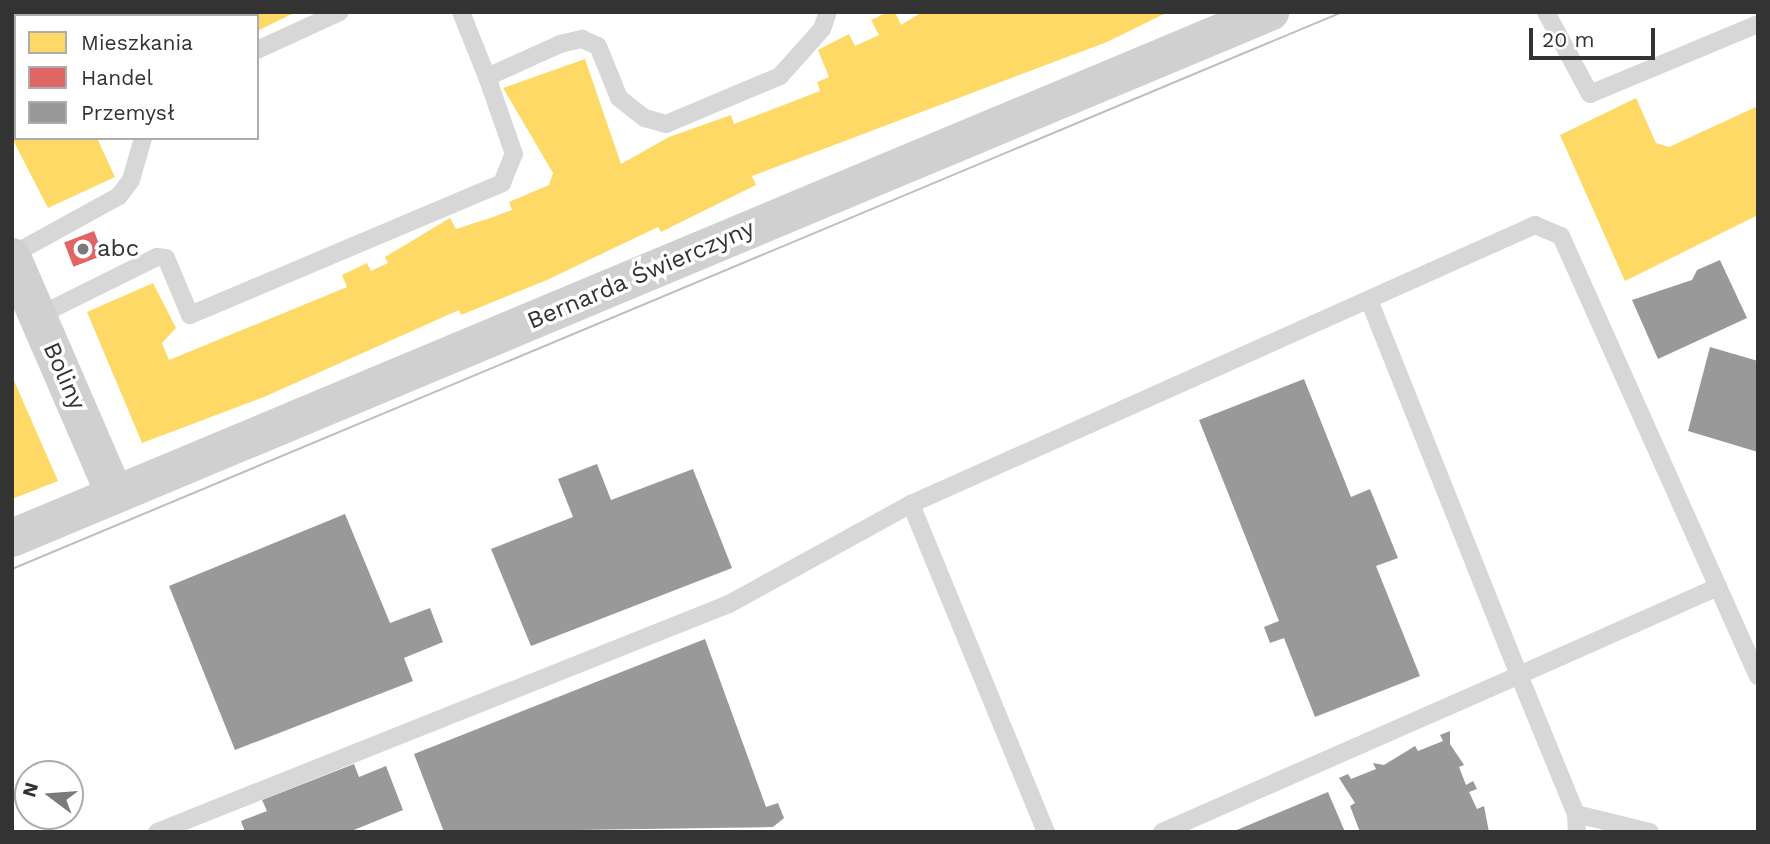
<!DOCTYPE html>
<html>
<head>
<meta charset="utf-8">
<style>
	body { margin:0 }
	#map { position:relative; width:1770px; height:844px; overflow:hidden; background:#fff; font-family:"Work Sans",sans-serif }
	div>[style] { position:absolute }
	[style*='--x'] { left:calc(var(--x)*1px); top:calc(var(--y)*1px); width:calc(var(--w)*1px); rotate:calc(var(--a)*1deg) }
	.homes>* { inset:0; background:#ffd966 }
	.shops>* { inset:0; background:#e06666; transform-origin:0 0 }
	.industry>* { inset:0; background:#999 }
	.lane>* { height:18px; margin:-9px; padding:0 9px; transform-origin:9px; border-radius:9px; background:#d7d7d7 }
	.secondary>* { height:38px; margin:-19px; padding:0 19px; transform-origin:19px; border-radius:19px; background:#d0d0d0 }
	.tram>* { height:2px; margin:-1px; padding:0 1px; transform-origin:1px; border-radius:1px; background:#bebebe }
	.dots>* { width:19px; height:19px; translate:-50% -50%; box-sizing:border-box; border:4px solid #fff; border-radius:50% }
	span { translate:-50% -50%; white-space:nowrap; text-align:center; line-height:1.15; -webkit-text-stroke:7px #fff; paint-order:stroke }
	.poi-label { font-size:24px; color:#333 }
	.left { translate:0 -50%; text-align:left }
	.street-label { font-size:24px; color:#333 }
	.frame { position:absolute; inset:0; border:14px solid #333; pointer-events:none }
	.legend { position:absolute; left:14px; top:14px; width:245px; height:126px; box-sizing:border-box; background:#fff; border:2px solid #adadad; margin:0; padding:9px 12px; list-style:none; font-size:21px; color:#333 }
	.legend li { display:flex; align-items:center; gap:14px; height:35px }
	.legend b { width:35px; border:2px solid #adadad }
	.north { position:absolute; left:14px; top:760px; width:70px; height:70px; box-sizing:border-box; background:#fff; border:2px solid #adadad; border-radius:50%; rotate:286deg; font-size:19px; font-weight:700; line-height:28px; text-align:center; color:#333 }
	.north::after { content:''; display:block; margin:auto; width:24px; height:32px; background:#7a7a7a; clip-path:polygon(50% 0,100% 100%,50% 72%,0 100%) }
	.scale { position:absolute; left:1529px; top:28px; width:126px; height:32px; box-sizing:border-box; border:4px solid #333; border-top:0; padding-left:9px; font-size:21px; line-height:24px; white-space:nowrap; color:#333; -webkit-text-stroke:5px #fff; paint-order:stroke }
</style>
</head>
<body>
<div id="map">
	<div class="homes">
		<i style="clip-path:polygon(123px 12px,128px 13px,296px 12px,257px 31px,257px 16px,116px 16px)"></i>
		<i style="clip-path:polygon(888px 12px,895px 12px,901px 25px,922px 12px,1168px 12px,1107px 42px,752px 176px,756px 185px,661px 232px,658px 227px,547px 280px,461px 315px,459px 310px,264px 397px,142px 443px,87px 312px,153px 283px,176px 328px,162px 343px,169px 360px,347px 287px,342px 275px,367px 263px,371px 271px,388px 263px,385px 257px,450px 218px,456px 229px,493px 217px,512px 210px,509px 202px,549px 185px,553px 173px,503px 88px,585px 59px,621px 164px,669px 137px,731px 115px,734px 124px,820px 91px,817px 82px,829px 77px,818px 50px,849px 34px,855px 46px,879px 35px,871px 20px)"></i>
		<i style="clip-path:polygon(16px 66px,16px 138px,97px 138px,115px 177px,48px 208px,14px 142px)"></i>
		<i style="clip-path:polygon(1636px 98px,1656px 143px,1669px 147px,1758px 106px,1758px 215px,1625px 281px,1560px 135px)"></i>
		<i style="clip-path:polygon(12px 376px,58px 481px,12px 499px)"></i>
	</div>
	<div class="shops">
		<i style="left:94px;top:231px;width:26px;height:32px;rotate:69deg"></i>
	</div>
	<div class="industry">
		<i style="clip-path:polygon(1720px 260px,1747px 318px,1658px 359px,1632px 300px,1692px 280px,1697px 270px)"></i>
		<i style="clip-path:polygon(1710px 347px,1758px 361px,1758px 452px,1688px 431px)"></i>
		<i style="clip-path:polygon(1304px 379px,1351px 497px,1370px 489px,1398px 558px,1376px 566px,1420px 676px,1315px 717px,1284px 638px,1270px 643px,1264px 627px,1279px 621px,1199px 420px)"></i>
		<i style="clip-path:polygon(597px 464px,611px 500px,693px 469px,732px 568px,531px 646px,491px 549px,573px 517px,558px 479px)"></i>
		<i style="clip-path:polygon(345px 514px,390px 623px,430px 608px,443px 642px,404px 658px,413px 681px,235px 750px,169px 586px)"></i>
		<i style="clip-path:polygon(705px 639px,766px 807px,778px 803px,784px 818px,773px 827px,444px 832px,414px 754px)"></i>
		<i style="clip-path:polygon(1450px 731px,1450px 744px,1464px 765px,1459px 767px,1466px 785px,1473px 781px,1477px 789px,1469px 792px,1477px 809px,1484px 806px,1489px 832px,1360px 832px,1350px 806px,1355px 803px,1339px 778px,1348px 774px,1351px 779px,1376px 769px,1373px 763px,1384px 765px,1415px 746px,1418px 751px,1443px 741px,1440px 735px)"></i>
		<i style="clip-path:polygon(354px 764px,359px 777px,386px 766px,403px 810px,349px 832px,245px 832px,241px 821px,267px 811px,262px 800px)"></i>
		<i style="clip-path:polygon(1328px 792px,1345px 832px,1232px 832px)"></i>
	</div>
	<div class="lane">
		<i style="--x:461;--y:12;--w:70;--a:68.2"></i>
		<i style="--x:1546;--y:12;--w:93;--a:61.8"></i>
		<i style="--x:1590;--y:94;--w:182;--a:-22.6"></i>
		<i style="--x:257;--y:50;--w:91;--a:-24.6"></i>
		<i style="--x:12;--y:255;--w:122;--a:-28.9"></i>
		<i style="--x:119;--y:196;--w:20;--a:-53"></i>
		<i style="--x:131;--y:180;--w:44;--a:-74.1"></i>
		<i style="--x:1369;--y:300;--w:404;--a:68.2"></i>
		<i style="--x:1519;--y:675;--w:218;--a:-23.9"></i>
		<i style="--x:38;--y:316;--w:133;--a:-26.4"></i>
		<i style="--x:157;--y:257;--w:9;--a:6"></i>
		<i style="--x:166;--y:258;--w:62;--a:67.2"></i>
		<i style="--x:190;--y:315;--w:339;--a:-22.9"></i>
		<i style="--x:502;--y:183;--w:31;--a:-68"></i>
		<i style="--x:514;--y:154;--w:82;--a:-109.3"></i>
		<i style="--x:487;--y:77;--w:80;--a:-24.3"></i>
		<i style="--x:560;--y:44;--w:23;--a:-13"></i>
		<i style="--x:582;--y:39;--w:17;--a:24"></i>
		<i style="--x:598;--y:46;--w:56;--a:68"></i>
		<i style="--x:619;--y:98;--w:33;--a:38"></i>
		<i style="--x:645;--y:118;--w:22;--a:16"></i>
		<i style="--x:666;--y:124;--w:124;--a:-22.8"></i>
		<i style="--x:780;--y:76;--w:63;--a:-48.2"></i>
		<i style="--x:822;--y:29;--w:18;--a:-71"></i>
		<i style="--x:1576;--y:814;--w:76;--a:13.7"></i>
		<i style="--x:157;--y:832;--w:616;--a:-21.73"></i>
		<i style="--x:729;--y:604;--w:208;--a:-28.8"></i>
		<i style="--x:1046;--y:832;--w:355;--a:-112.4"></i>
		<i style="--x:911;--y:504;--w:684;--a:-24.09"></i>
		<i style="--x:1535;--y:225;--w:28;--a:23"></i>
		<i style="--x:1561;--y:236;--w:482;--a:65.9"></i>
		<i style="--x:1162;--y:832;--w:390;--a:-23.7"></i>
		<i style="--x:1519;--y:675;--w:150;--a:67.7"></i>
		<i style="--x:1576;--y:814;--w:18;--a:87"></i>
	</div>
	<div class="secondary">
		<i style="--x:12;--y:257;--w:259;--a:66.6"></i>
		<i style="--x:12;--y:538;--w:1364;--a:-22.69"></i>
	</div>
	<div class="tram">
		<i style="--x:12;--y:569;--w:1442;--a:-22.72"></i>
	</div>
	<div class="dots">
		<i style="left:83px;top:249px;background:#7a7a7a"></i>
	</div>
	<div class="poi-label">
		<span class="left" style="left:97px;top:249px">abc</span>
	</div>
	<div class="street-label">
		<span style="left:641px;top:275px;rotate:-23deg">Bernarda Świerczyny</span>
		<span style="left:64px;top:376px;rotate:66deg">Boliny</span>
	</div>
	<div class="frame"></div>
	<ul class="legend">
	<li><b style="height:19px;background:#ffd966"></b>Mieszkania</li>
	<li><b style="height:19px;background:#e06666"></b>Handel</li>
	<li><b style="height:19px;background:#999"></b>Przemysł</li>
	</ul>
	<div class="north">N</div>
	<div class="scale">20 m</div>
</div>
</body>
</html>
